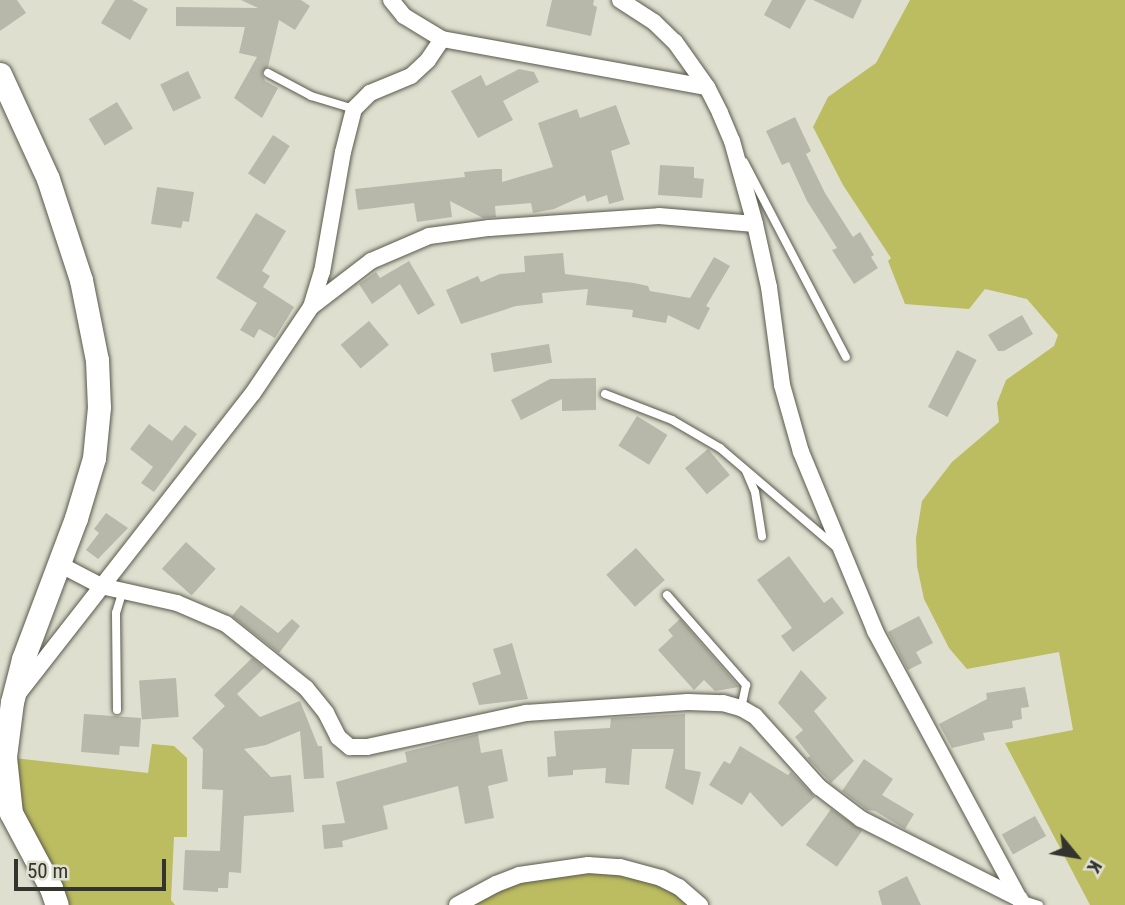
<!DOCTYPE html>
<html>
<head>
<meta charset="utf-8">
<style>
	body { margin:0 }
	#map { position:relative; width:1125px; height:905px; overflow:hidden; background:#dfdfd0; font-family:"Roboto Condensed",sans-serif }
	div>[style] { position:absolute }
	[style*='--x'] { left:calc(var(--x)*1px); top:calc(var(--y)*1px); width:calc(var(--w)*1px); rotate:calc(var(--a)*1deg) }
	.green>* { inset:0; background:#bcbc61 }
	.building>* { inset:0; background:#b7b8a9; transform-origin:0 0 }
	.roads { filter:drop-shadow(0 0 2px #5a5a4d) drop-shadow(0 0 2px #5a5a4d) }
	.lane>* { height:8px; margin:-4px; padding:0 4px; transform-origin:4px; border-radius:4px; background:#fff }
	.street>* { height:16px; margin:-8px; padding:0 8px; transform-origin:8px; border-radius:8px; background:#fff }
	.secondary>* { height:23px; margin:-11.5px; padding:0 11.5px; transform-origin:11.5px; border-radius:11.5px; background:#fff }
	span { translate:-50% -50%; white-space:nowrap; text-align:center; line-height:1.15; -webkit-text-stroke:5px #dfdfd0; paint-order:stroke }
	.north { position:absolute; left:1041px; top:821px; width:70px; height:70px; -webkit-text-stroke:5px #dfdfd0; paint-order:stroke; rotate:120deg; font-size:19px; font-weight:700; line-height:28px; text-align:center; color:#33342e }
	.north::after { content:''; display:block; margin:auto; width:24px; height:32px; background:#33342e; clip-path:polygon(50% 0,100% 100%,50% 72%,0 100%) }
	.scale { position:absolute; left:14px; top:859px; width:152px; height:32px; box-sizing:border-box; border:4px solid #33342e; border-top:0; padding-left:9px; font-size:21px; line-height:24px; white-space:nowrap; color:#33342e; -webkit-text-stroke:5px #dfdfd0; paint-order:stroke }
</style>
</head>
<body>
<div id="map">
	<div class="green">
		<i style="clip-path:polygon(910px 0,1125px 0,1125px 905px,1090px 905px,1005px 743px,1073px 730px,1059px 652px,967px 669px,949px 648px,924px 599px,917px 566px,916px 538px,922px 501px,952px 462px,999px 422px,997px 403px,1006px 380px,1054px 346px,1058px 335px,1027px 299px,985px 289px,969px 309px,905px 304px,888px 261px,891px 258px,843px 185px,813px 127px,828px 97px,876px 63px)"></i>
		<i style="clip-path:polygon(152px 744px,174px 746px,187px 758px,187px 837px,174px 837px,171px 900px,175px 905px,57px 905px,11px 813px,5px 757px,148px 773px)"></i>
		<i style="clip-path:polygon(620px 867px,700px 905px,457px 905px,496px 884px)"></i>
	</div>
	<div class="building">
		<i style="clip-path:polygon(0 0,17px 0,26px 13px,0 31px)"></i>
		<i style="clip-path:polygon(115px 0,132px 0,148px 9px,130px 40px,101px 23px)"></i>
		<i style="clip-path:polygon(241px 0,301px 0,310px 6px,295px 30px,279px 20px,268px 67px,262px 73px,265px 81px,278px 88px,262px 118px,234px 98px,257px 57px,239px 53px,245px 27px,176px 26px,176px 7px,258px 8px)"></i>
		<i style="clip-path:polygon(552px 0,594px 0,593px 5px,597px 7px,591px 36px,546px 26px)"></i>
		<i style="clip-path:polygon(772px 0,806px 0,790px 29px,764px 15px)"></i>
		<i style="clip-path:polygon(813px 0,862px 0,853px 19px)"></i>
		<i style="clip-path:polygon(519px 69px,534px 72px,539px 82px,503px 101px,513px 120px,478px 138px,451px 91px,481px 75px,486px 86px)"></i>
		<i style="left:188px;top:71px;width:30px;height:31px;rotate:64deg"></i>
		<i style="left:117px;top:102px;width:31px;height:33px;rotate:59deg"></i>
		<i style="clip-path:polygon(616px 105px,630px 144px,611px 151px,624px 200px,609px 204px,607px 195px,587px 202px,585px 195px,554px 209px,533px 213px,531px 203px,495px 206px,496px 217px,483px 218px,450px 201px,452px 217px,417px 222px,414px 203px,358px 210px,355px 189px,465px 177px,464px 172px,494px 169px,502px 169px,502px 182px,553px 167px,538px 123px,577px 109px,580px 118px)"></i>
		<i style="clip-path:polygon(795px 117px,811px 151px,806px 154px,825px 193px,853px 237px,860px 232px,874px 255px,871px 257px,878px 268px,854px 284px,832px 250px,837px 248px,807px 201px,789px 162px,782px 165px,766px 131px)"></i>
		<i style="left:273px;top:135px;width:20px;height:46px;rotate:33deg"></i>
		<i style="clip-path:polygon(660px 165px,694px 167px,694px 178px,704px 179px,702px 198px,658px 195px)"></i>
		<i style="clip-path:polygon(157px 187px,194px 192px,189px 222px,183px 221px,181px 228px,151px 224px)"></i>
		<i style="clip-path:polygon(256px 213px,286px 231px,262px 271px,270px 276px,263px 287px,294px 307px,275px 338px,259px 329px,254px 338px,240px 330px,257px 303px,216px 278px)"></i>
		<i style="clip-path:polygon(563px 253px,565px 274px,634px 283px,648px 286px,650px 291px,690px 298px,714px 257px,730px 266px,706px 306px,710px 308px,699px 330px,668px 315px,666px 323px,632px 317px,633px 310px,586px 305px,588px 289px,542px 293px,543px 303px,516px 306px,461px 324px,446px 290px,478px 276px,481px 282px,500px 274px,525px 272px,524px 256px)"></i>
		<i style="clip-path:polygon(409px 261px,435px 305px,418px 315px,400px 284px,372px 304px,359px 284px,376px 272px,380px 278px)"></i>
		<i style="clip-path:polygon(1022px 315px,1033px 334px,1004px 351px,998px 351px,988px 335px)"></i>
		<i style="left:369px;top:321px;width:31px;height:37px;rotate:50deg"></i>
		<i style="left:549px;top:344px;width:19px;height:59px;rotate:81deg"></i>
		<i style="left:957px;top:350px;width:22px;height:64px;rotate:27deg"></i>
		<i style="clip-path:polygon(596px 378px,596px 410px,562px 411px,562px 399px,521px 420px,511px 400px,550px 379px)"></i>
		<i style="left:637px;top:416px;width:36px;height:35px;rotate:32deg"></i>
		<i style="clip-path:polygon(149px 424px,172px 441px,185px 425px,197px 434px,154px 492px,141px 483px,153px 467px,130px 449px)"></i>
		<i style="left:708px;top:449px;width:34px;height:30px;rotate:50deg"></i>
		<i style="clip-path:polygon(106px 513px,128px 528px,98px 559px,86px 550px,99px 533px,94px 529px)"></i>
		<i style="left:186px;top:542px;width:40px;height:36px;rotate:42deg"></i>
		<i style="left:636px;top:548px;width:43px;height:40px;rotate:48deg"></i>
		<i style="clip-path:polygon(789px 556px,824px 603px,832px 597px,844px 613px,793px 652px,781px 636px,792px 628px,757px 580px)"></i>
		<i style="clip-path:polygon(241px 605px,278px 633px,292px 619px,300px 626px,279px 653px,232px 616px)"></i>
		<i style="clip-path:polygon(919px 616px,933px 643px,916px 652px,922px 663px,908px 670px,888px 632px)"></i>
		<i style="clip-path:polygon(680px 619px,739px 687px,715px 691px,704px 680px,694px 690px,658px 650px,673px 636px,668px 630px)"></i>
		<i style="clip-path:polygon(512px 643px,528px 699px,479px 705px,472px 683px,501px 674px,493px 649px)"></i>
		<i style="clip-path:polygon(252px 658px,264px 668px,237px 694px,260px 717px,300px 701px,318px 746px,322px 746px,324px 778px,304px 779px,300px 731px,266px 745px,244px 749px,271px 777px,291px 775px,294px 812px,244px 816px,241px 873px,229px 872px,228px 888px,218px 888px,218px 892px,183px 890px,185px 850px,220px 851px,223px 790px,202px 789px,203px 749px,192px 738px,225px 706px,214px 695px)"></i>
		<i style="clip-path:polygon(801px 670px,827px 698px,814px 711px,854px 761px,831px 783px,807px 758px,810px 756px,795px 737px,803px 730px,778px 703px)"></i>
		<i style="left:176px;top:678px;width:39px;height:37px;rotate:86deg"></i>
		<i style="clip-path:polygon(1025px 687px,1029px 707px,1021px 708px,1022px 719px,1012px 721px,1013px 728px,983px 733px,985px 740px,952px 748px,939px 724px,987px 699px,986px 693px)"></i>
		<i style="clip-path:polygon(84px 714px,141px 718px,139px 747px,120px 746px,119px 755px,81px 752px)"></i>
		<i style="clip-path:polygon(685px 714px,685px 769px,701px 772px,693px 805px,665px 788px,674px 749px,632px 749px,629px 785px,605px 783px,606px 768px,573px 770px,573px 775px,548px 777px,547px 757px,556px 756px,554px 731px,610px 728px,611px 718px)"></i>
		<i style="clip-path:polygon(478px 734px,481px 753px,502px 749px,508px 781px,488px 786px,494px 818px,465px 824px,458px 786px,383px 806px,388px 829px,342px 841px,343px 847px,324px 849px,322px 825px,345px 823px,336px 782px,407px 762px,405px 752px)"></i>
		<i style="clip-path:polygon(740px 746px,788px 775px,791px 772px,815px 797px,782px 827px,750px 792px,742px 805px,709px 785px,724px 761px,730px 764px)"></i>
		<i style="clip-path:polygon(864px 759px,893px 779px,882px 795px,914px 814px,905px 829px,875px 811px,867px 810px,842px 791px)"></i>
		<i style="left:831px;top:809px;width:38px;height:44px;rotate:35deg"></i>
		<i style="left:1035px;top:816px;width:23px;height:38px;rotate:61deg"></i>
		<i style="clip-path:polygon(907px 876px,921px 905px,882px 905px,878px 891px)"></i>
	</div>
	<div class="roads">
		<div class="lane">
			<i style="--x:268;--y:73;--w:49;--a:28.1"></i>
			<i style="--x:311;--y:96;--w:45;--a:16.8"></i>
			<i style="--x:744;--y:162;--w:220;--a:62.4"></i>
			<i style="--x:605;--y:394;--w:72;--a:21.2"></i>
			<i style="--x:672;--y:420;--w:56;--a:30.3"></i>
			<i style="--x:720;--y:448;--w:153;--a:40.5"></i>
			<i style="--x:746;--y:471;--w:23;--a:67"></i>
			<i style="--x:755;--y:492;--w:45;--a:81"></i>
			<i style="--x:667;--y:595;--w:120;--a:48.7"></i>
			<i style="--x:746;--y:685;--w:24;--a:102"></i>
			<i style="--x:117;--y:710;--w:97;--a:-90.6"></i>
			<i style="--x:116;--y:613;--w:24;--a:-73"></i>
			<i style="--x:1020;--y:899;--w:20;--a:18"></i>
		</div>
		<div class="street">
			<i style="--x:391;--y:0;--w:21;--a:51"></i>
			<i style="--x:404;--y:16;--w:44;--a:31.2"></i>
			<i style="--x:442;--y:39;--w:269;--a:10.3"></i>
			<i style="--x:620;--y:0;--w:40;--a:32.9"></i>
			<i style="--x:654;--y:22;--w:29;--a:44"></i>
			<i style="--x:675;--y:42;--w:55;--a:54.6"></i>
			<i style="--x:707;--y:87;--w:29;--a:63"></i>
			<i style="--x:720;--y:113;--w:30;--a:67"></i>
			<i style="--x:732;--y:141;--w:86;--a:74.5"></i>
			<i style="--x:755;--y:224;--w:65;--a:77.5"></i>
			<i style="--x:769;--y:287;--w:99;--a:82.4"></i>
			<i style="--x:782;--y:385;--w:70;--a:74.2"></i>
			<i style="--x:801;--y:452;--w:194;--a:67.5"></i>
			<i style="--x:875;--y:631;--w:306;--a:61.7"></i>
			<i style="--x:311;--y:307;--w:37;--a:-73"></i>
			<i style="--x:322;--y:272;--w:122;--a:-80.1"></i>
			<i style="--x:343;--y:152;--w:44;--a:-75.7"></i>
			<i style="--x:354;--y:109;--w:23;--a:-45"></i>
			<i style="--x:370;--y:93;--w:44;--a:-22.5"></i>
			<i style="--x:411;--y:76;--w:23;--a:-43"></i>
			<i style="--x:428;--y:60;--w:25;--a:-56"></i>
			<i style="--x:59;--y:564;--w:47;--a:27.6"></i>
			<i style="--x:101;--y:586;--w:78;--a:12.6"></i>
			<i style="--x:177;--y:603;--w:53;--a:23.2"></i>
			<i style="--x:226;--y:624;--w:102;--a:38.7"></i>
			<i style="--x:306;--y:688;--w:32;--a:51"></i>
			<i style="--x:326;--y:713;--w:27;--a:63"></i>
			<i style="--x:338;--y:737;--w:16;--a:40"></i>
			<i style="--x:350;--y:747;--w:17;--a:0"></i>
			<i style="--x:367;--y:747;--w:163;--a:-12.1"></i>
			<i style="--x:526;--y:713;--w:162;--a:-3.9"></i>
			<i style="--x:688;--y:702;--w:35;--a:2"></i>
			<i style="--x:723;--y:703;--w:19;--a:16"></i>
			<i style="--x:741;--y:708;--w:16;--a:30"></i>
			<i style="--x:755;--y:716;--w:96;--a:48"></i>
			<i style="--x:819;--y:787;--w:53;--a:37.3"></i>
			<i style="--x:861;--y:819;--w:178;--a:26.7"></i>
			<i style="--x:17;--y:695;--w:383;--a:-52"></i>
			<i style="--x:253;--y:393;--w:104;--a:-56"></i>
			<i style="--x:311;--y:307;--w:76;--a:-37.5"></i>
			<i style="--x:371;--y:261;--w:63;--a:-23.3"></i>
			<i style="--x:429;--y:236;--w:61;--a:-7.6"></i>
			<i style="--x:489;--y:228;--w:170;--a:-4"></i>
			<i style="--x:659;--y:216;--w:96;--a:4.8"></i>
			<i style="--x:457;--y:905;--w:44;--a:-28.3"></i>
			<i style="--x:496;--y:884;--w:25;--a:-21"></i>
			<i style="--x:519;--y:875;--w:70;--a:-8.2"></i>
			<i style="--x:588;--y:865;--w:32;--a:4"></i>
			<i style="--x:620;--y:867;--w:42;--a:15"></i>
			<i style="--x:661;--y:878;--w:20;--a:27"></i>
			<i style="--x:679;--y:887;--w:28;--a:41"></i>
		</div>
		<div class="secondary">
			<i style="--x:0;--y:74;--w:115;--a:65.4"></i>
			<i style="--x:48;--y:179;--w:106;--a:71.9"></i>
			<i style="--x:81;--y:280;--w:82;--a:78.7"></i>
			<i style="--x:97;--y:360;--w:47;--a:87.6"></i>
			<i style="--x:99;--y:407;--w:51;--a:95.6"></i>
			<i style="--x:94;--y:458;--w:63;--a:106.7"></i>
			<i style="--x:76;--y:518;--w:151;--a:110.6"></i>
			<i style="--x:23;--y:659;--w:44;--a:104.3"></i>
			<i style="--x:12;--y:702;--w:55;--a:97.3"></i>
			<i style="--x:5;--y:757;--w:56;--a:83.9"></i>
			<i style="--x:11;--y:813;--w:85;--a:61.9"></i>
			<i style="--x:51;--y:888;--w:18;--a:71"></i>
		</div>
	</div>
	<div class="north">K</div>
	<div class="scale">50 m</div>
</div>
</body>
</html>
